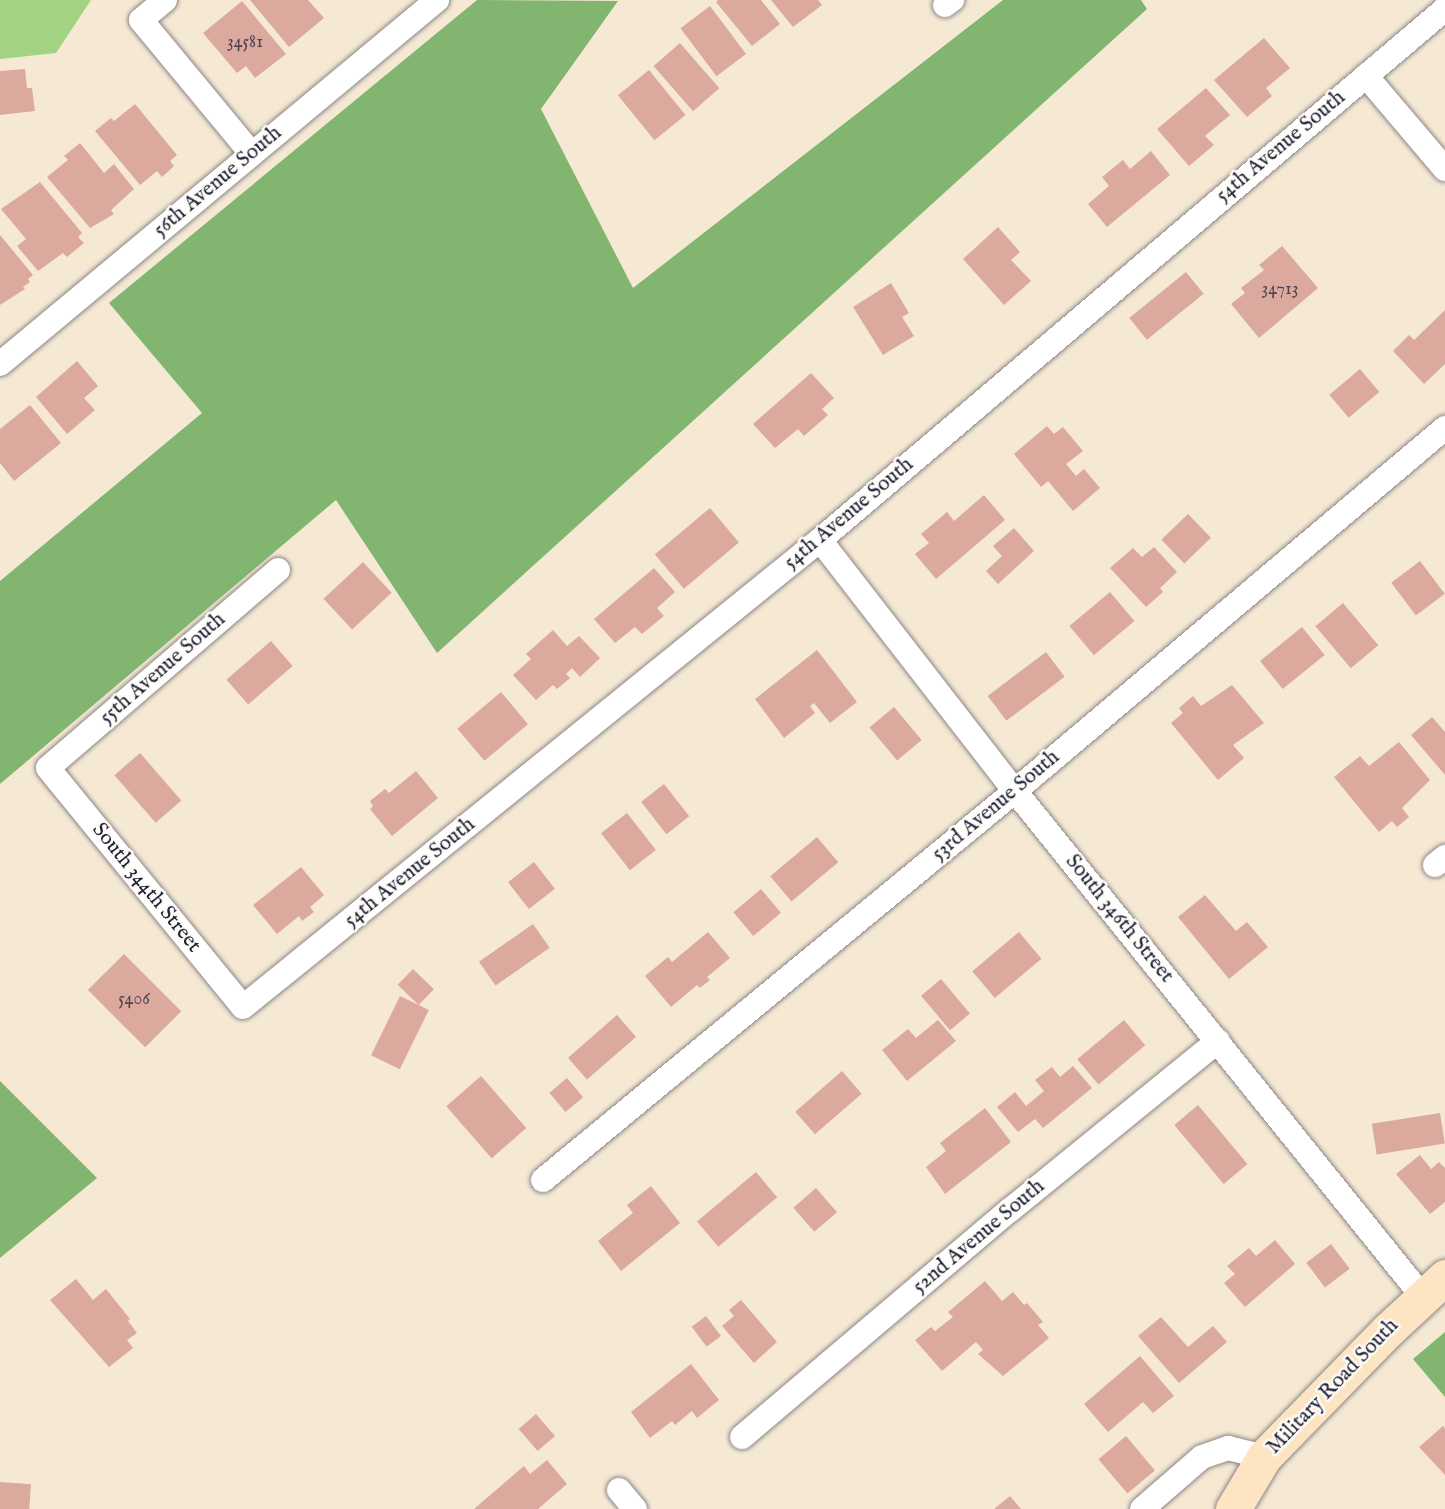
<!DOCTYPE html>
<html>
<head>
<meta charset="utf-8">
<style>
	body { margin:0 }
	#map { position:relative; width:1445px; height:1509px; overflow:hidden; background:#f6e9d4; font-family:"IM FELL English",serif }
	div>[style] { position:absolute }
	[style*='--x'] { left:calc(var(--x)*1px); top:calc(var(--y)*1px); width:calc(var(--w)*1px); rotate:calc(var(--a)*1deg) }
	.green>* { inset:0; background:#a2d382 }
	.forest>* { inset:0; background:#81b570 }
	.building>* { inset:0; background:#dba99e; transform-origin:0 0 }
	.roads { filter:drop-shadow(0 0 2px #8c8688) drop-shadow(0 0 2px #8c8688) }
	.street>* { height:24px; margin:-12px; padding:0 12px; transform-origin:12px; border-radius:12px; background:#fff }
	.secondary>* { height:35px; margin:-17.5px; padding:0 17.5px; transform-origin:17.5px; border-radius:17.5px; background:#fde5c4 }
	span { translate:-50% -50%; white-space:nowrap; text-align:center; line-height:1.15; -webkit-text-stroke:5px #fdfcf7; paint-order:stroke }
	.number-label { font-size:18px; color:#504454 }
	.number-label span { -webkit-text-stroke-width:0 }
	.street-label { font-size:21px; color:#22223b }
</style>
</head>
<body>
<div id="map">
	<div class="green">
		<i style="clip-path:polygon(0 0,91px 0,56px 53px,0 59px)"></i>
	</div>
	<div class="forest">
		<i style="clip-path:polygon(477px 0,618px 1px,541px 109px,633px 288px,1003px 0,1141px 0,1147px 9px,437px 653px,336px 500px,0 784px,0 581px,202px 413px,109px 303px)"></i>
		<i style="clip-path:polygon(0 1081px,97px 1178px,0 1258px)"></i>
		<i style="clip-path:polygon(1445px 1332px,1445px 1397px,1413px 1359px)"></i>
	</div>
	<div class="building">
		<i style="clip-path:polygon(250px 0,308px 0,324px 18px,289px 47px)"></i>
		<i style="clip-path:polygon(718px 0,761px 0,780px 24px,752px 46px,716px 2px)"></i>
		<i style="clip-path:polygon(771px 0,818px 0,822px 5px,793px 27px)"></i>
		<i style="clip-path:polygon(242px 1px,286px 54px,255px 78px,246px 66px,237px 73px,203px 33px)"></i>
		<i style="left:710px;top:6px;width:60px;height:37px;rotate:53deg"></i>
		<i style="clip-path:polygon(1264px 38px,1290px 68px,1266px 88px,1272px 96px,1247px 117px,1214px 80px)"></i>
		<i style="left:680px;top:43px;width:60px;height:35px;rotate:49deg"></i>
		<i style="clip-path:polygon(25px 69px,27px 88px,32px 88px,35px 111px,0 115px,0 71px)"></i>
		<i style="left:649px;top:70px;width:58px;height:40px;rotate:51deg"></i>
		<i style="clip-path:polygon(1206px 88px,1230px 115px,1205px 136px,1214px 145px,1189px 166px,1157px 129px)"></i>
		<i style="clip-path:polygon(135px 104px,177px 155px,170px 161px,174px 166px,162px 177px,157px 171px,140px 185px,95px 131px,111px 118px,114px 121px)"></i>
		<i style="clip-path:polygon(80px 143px,104px 173px,114px 164px,134px 189px,111px 210px,114px 214px,90px 228px,47px 177px,68px 160px,64px 156px)"></i>
		<i style="clip-path:polygon(1151px 151px,1170px 175px,1107px 227px,1088px 204px,1109px 186px,1102px 177px,1123px 160px,1130px 169px)"></i>
		<i style="clip-path:polygon(40px 182px,82px 233px,78px 237px,84px 243px,67px 257px,63px 253px,38px 271px,17px 246px,26px 239px,1px 209px)"></i>
		<i style="clip-path:polygon(998px 227px,1020px 252px,1011px 260px,1031px 281px,1004px 305px,963px 259px)"></i>
		<i style="clip-path:polygon(0 235px,33px 275px,28px 279px,30px 282px,23px 287px,25px 289px,0 305px)"></i>
		<i style="clip-path:polygon(1282px 246px,1318px 288px,1259px 338px,1231px 304px,1245px 293px,1241px 288px,1264px 270px,1259px 265px)"></i>
		<i style="left:1186px;top:272px;width:28px;height:73px;rotate:51deg"></i>
		<i style="clip-path:polygon(891px 283px,909px 313px,902px 317px,914px 336px,883px 355px,853px 307px)"></i>
		<i style="clip-path:polygon(1445px 310px,1445px 364px,1424px 384px,1393px 351px,1409px 335px,1414px 340px)"></i>
		<i style="clip-path:polygon(77px 361px,98px 386px,84px 398px,95px 410px,67px 434px,36px 397px)"></i>
		<i style="left:1360px;top:369px;width:30px;height:40px;rotate:50deg"></i>
		<i style="clip-path:polygon(811px 373px,834px 398px,822px 409px,828px 415px,804px 436px,798px 429px,775px 448px,753px 424px)"></i>
		<i style="clip-path:polygon(30px 405px,61px 443px,14px 481px,0 463px,0 429px)"></i>
		<i style="clip-path:polygon(1047px 426px,1054px 434px,1063px 427px,1083px 451px,1066px 464px,1076px 476px,1084px 469px,1100px 488px,1073px 511px,1048px 481px,1041px 487px,1014px 454px)"></i>
		<i style="clip-path:polygon(984px 495px,1005px 520px,936px 579px,915px 554px,929px 543px,921px 534px,947px 512px,954px 521px)"></i>
		<i style="left:710px;top:508px;width:45px;height:72px;rotate:50deg"></i>
		<i style="left:1188px;top:514px;width:33px;height:37px;rotate:46deg"></i>
		<i style="clip-path:polygon(1014px 528px,1034px 551px,998px 584px,986px 571px,1002px 556px,993px 546px)"></i>
		<i style="clip-path:polygon(1154px 547px,1177px 572px,1160px 588px,1163px 592px,1146px 607px,1110px 568px,1133px 548px,1142px 557px)"></i>
		<i style="left:1420px;top:561px;width:41px;height:36px;rotate:53deg"></i>
		<i style="left:363px;top:562px;width:42px;height:54px;rotate:47deg"></i>
		<i style="clip-path:polygon(654px 568px,675px 592px,657px 608px,664px 616px,642px 634px,635px 627px,615px 643px,594px 619px)"></i>
		<i style="left:1110px;top:592px;width:38px;height:53px;rotate:50deg"></i>
		<i style="left:1343px;top:603px;width:55px;height:36px;rotate:50deg"></i>
		<i style="left:1302px;top:627px;width:36px;height:54px;rotate:51deg"></i>
		<i style="clip-path:polygon(553px 630px,567px 646px,579px 636px,600px 658px,580px 677px,572px 668px,566px 674px,570px 678px,557px 689px,553px 685px,536px 700px,513px 675px,531px 659px,526px 654px)"></i>
		<i style="left:271px;top:641px;width:33px;height:59px;rotate:49deg"></i>
		<i style="clip-path:polygon(817px 650px,857px 702px,830px 723px,814px 703px,810px 706px,815px 713px,784px 738px,755px 699px)"></i>
		<i style="left:1046px;top:652px;width:31px;height:73px;rotate:53deg"></i>
		<i style="clip-path:polygon(1232px 685px,1264px 723px,1233px 745px,1244px 758px,1218px 780px,1171px 723px,1183px 713px,1179px 708px,1193px 696px,1201px 706px)"></i>
		<i style="left:501px;top:692px;width:42px;height:57px;rotate:50deg"></i>
		<i style="left:894px;top:707px;width:43px;height:32px;rotate:50deg"></i>
		<i style="clip-path:polygon(1432px 717px,1445px 732px,1445px 775px,1411px 735px)"></i>
		<i style="clip-path:polygon(1399px 742px,1430px 780px,1402px 808px,1409px 817px,1397px 827px,1392px 821px,1379px 832px,1334px 777px,1360px 756px,1369px 766px)"></i>
		<i style="left:140px;top:753px;width:63px;height:34px;rotate:49deg"></i>
		<i style="clip-path:polygon(416px 771px,438px 798px,392px 836px,370px 809px,373px 806px,370px 801px,385px 789px,389px 793px)"></i>
		<i style="left:664px;top:784px;width:41px;height:29px;rotate:52deg"></i>
		<i style="left:627px;top:813px;width:47px;height:33px;rotate:52deg"></i>
		<i style="left:817px;top:837px;width:33px;height:61px;rotate:50deg"></i>
		<i style="left:534px;top:862px;width:34px;height:33px;rotate:52deg"></i>
		<i style="clip-path:polygon(301px 867px,324px 895px,310px 907px,314px 912px,302px 921px,299px 916px,277px 934px,253px 905px)"></i>
		<i style="left:761px;top:889px;width:31px;height:36px;rotate:50deg"></i>
		<i style="clip-path:polygon(1205px 895px,1236px 931px,1247px 922px,1268px 947px,1229px 979px,1178px 917px)"></i>
		<i style="left:533px;top:924px;width:29px;height:66px;rotate:55deg"></i>
		<i style="clip-path:polygon(708px 932px,730px 958px,707px 977px,710px 980px,700px 988px,697px 985px,671px 1007px,645px 976px,668px 957px,672px 962px)"></i>
		<i style="left:1019px;top:932px;width:35px;height:61px;rotate:50deg"></i>
		<i style="left:124px;top:954px;width:81px;height:51px;rotate:45deg"></i>
		<i style="left:413px;top:969px;width:29px;height:22px;rotate:44deg"></i>
		<i style="left:941px;top:979px;width:45px;height:26px;rotate:50deg"></i>
		<i style="left:400px;top:996px;width:32px;height:66px;rotate:26deg"></i>
		<i style="left:617px;top:1015px;width:29px;height:65px;rotate:49deg"></i>
		<i style="clip-path:polygon(938px 1020px,956px 1041px,907px 1081px,882px 1050px,908px 1029px,916px 1038px)"></i>
		<i style="left:1124px;top:1020px;width:33px;height:61px;rotate:50deg"></i>
		<i style="clip-path:polygon(1073px 1066px,1092px 1088px,1043px 1128px,1035px 1119px,1018px 1132px,997px 1107px,1015px 1092px,1026px 1106px,1044px 1091px,1035px 1080px,1052px 1067px,1060px 1077px)"></i>
		<i style="left:842px;top:1071px;width:30px;height:62px;rotate:49deg"></i>
		<i style="left:481px;top:1076px;width:69px;height:46px;rotate:49deg"></i>
		<i style="left:567px;top:1078px;width:25px;height:23px;rotate:50deg"></i>
		<i style="left:1198px;top:1105px;width:77px;height:31px;rotate:50deg"></i>
		<i style="clip-path:polygon(985px 1108px,1011px 1142px,945px 1194px,926px 1167px,946px 1151px,940px 1143px)"></i>
		<i style="left:1440px;top:1113px;width:31px;height:69px;rotate:81deg"></i>
		<i style="clip-path:polygon(1420px 1155px,1431px 1169px,1439px 1162px,1445px 1168px,1445px 1202px,1430px 1214px,1396px 1174px)"></i>
		<i style="left:756px;top:1172px;width:33px;height:77px;rotate:50deg"></i>
		<i style="clip-path:polygon(651px 1186px,680px 1223px,621px 1271px,598px 1241px,633px 1213px,627px 1205px)"></i>
		<i style="left:816px;top:1188px;width:32px;height:30px;rotate:49deg"></i>
		<i style="clip-path:polygon(1275px 1240px,1295px 1264px,1245px 1307px,1224px 1283px,1235px 1274px,1227px 1266px,1249px 1248px,1256px 1256px)"></i>
		<i style="left:1331px;top:1244px;width:31px;height:31px;rotate:53deg"></i>
		<i style="clip-path:polygon(76px 1279px,93px 1300px,106px 1289px,130px 1319px,128px 1321px,137px 1333px,127px 1340px,133px 1348px,109px 1367px,50px 1300px)"></i>
		<i style="clip-path:polygon(985px 1281px,1002px 1301px,1013px 1292px,1024px 1305px,1027px 1303px,1043px 1322px,1038px 1325px,1049px 1338px,1003px 1376px,978px 1354px,983px 1350px,976px 1342px,942px 1371px,915px 1340px,931px 1327px,935px 1331px,953px 1317px,948px 1312px)"></i>
		<i style="clip-path:polygon(741px 1300px,777px 1342px,754px 1363px,722px 1326px,734px 1316px,729px 1310px)"></i>
		<i style="left:706px;top:1316px;width:25px;height:18px;rotate:53deg"></i>
		<i style="clip-path:polygon(1161px 1317px,1188px 1347px,1213px 1326px,1227px 1342px,1179px 1383px,1138px 1336px)"></i>
		<i style="clip-path:polygon(1140px 1356px,1174px 1396px,1153px 1413px,1143px 1402px,1108px 1432px,1084px 1404px)"></i>
		<i style="clip-path:polygon(691px 1364px,719px 1400px,697px 1418px,692px 1411px,675px 1425px,672px 1421px,650px 1438px,631px 1412px)"></i>
		<i style="left:536px;top:1414px;width:29px;height:23px;rotate:49deg"></i>
		<i style="clip-path:polygon(1443px 1426px,1445px 1429px,1445px 1475px,1419px 1447px)"></i>
		<i style="left:1126px;top:1436px;width:45px;height:36px;rotate:50deg"></i>
		<i style="clip-path:polygon(547px 1460px,567px 1484px,538px 1509px,474px 1509px,524px 1466px,530px 1474px)"></i>
		<i style="left:0;top:1482px;width:31px;height:27px;rotate:4deg"></i>
		<i style="clip-path:polygon(1010px 1496px,1021px 1509px,994px 1509px)"></i>
	</div>
	<div class="roads">
		<div class="street">
			<i style="--x:165;--y:0;--w:31;--a:140"></i>
			<i style="--x:141;--y:20;--w:174;--a:50.4"></i>
			<i style="--x:945;--y:5;--w:9;--a:-36"></i>
			<i style="--x:1366;--y:76;--w:122;--a:49.7"></i>
			<i style="--x:0;--y:364;--w:569;--a:-39.79"></i>
			<i style="--x:820;--y:540;--w:318;--a:52.2"></i>
			<i style="--x:1015;--y:791;--w:649;--a:51.13"></i>
			<i style="--x:278;--y:570;--w:303;--a:139.3"></i>
			<i style="--x:48;--y:768;--w:308;--a:50.8"></i>
			<i style="--x:243;--y:1007;--w:742;--a:-38.99"></i>
			<i style="--x:820;--y:540;--w:820;--a:-40.35"></i>
			<i style="--x:1435;--y:865;--w:13;--a:-39"></i>
			<i style="--x:543;--y:1180;--w:612;--a:-39.49"></i>
			<i style="--x:1015;--y:791;--w:563;--a:-40.17"></i>
			<i style="--x:742;--y:1437;--w:351;--a:-40.3"></i>
			<i style="--x:1010;--y:1210;--w:268;--a:-39.1"></i>
			<i style="--x:619;--y:1490;--w:25;--a:50"></i>
			<i style="--x:1142;--y:1509;--w:79;--a:-40.9"></i>
			<i style="--x:1202;--y:1457;--w:28;--a:-19"></i>
			<i style="--x:1228;--y:1448;--w:37;--a:14"></i>
		</div>
		<div class="secondary">
			<i style="--x:1233;--y:1509;--w:61;--a:-59.2"></i>
			<i style="--x:1264;--y:1457;--w:177;--a:-45.7"></i>
			<i style="--x:1388;--y:1330;--w:78;--a:-42.9"></i>
		</div>
	</div>
	<div class="number-label">
		<span style="left:245px;top:43px">34581</span>
		<span style="left:1280px;top:290px">34713</span>
		<span style="left:134px;top:1000px">5406</span>
	</div>
	<div class="street-label">
		<span style="left:1281px;top:147px;rotate:-40deg">54th Avenue South</span>
		<span style="left:218px;top:182px;rotate:-40deg">56th Avenue South</span>
		<span style="left:849px;top:514px;rotate:-40deg">54th Avenue South</span>
		<span style="left:163px;top:669px;rotate:-41deg">55th Avenue South</span>
		<span style="left:996px;top:806px;rotate:-40deg">53rd Avenue South</span>
		<span style="left:410px;top:873px;rotate:-39deg">54th Avenue South</span>
		<span style="left:146px;top:888px;rotate:51deg">South 344th Street</span>
		<span style="left:1119px;top:919px;rotate:51deg">South 346th Street</span>
		<span style="left:979px;top:1237px;rotate:-40deg">52nd Avenue South</span>
		<span style="left:1333px;top:1387px;rotate:-46deg">Military Road South</span>
	</div>
</div>
</body>
</html>
